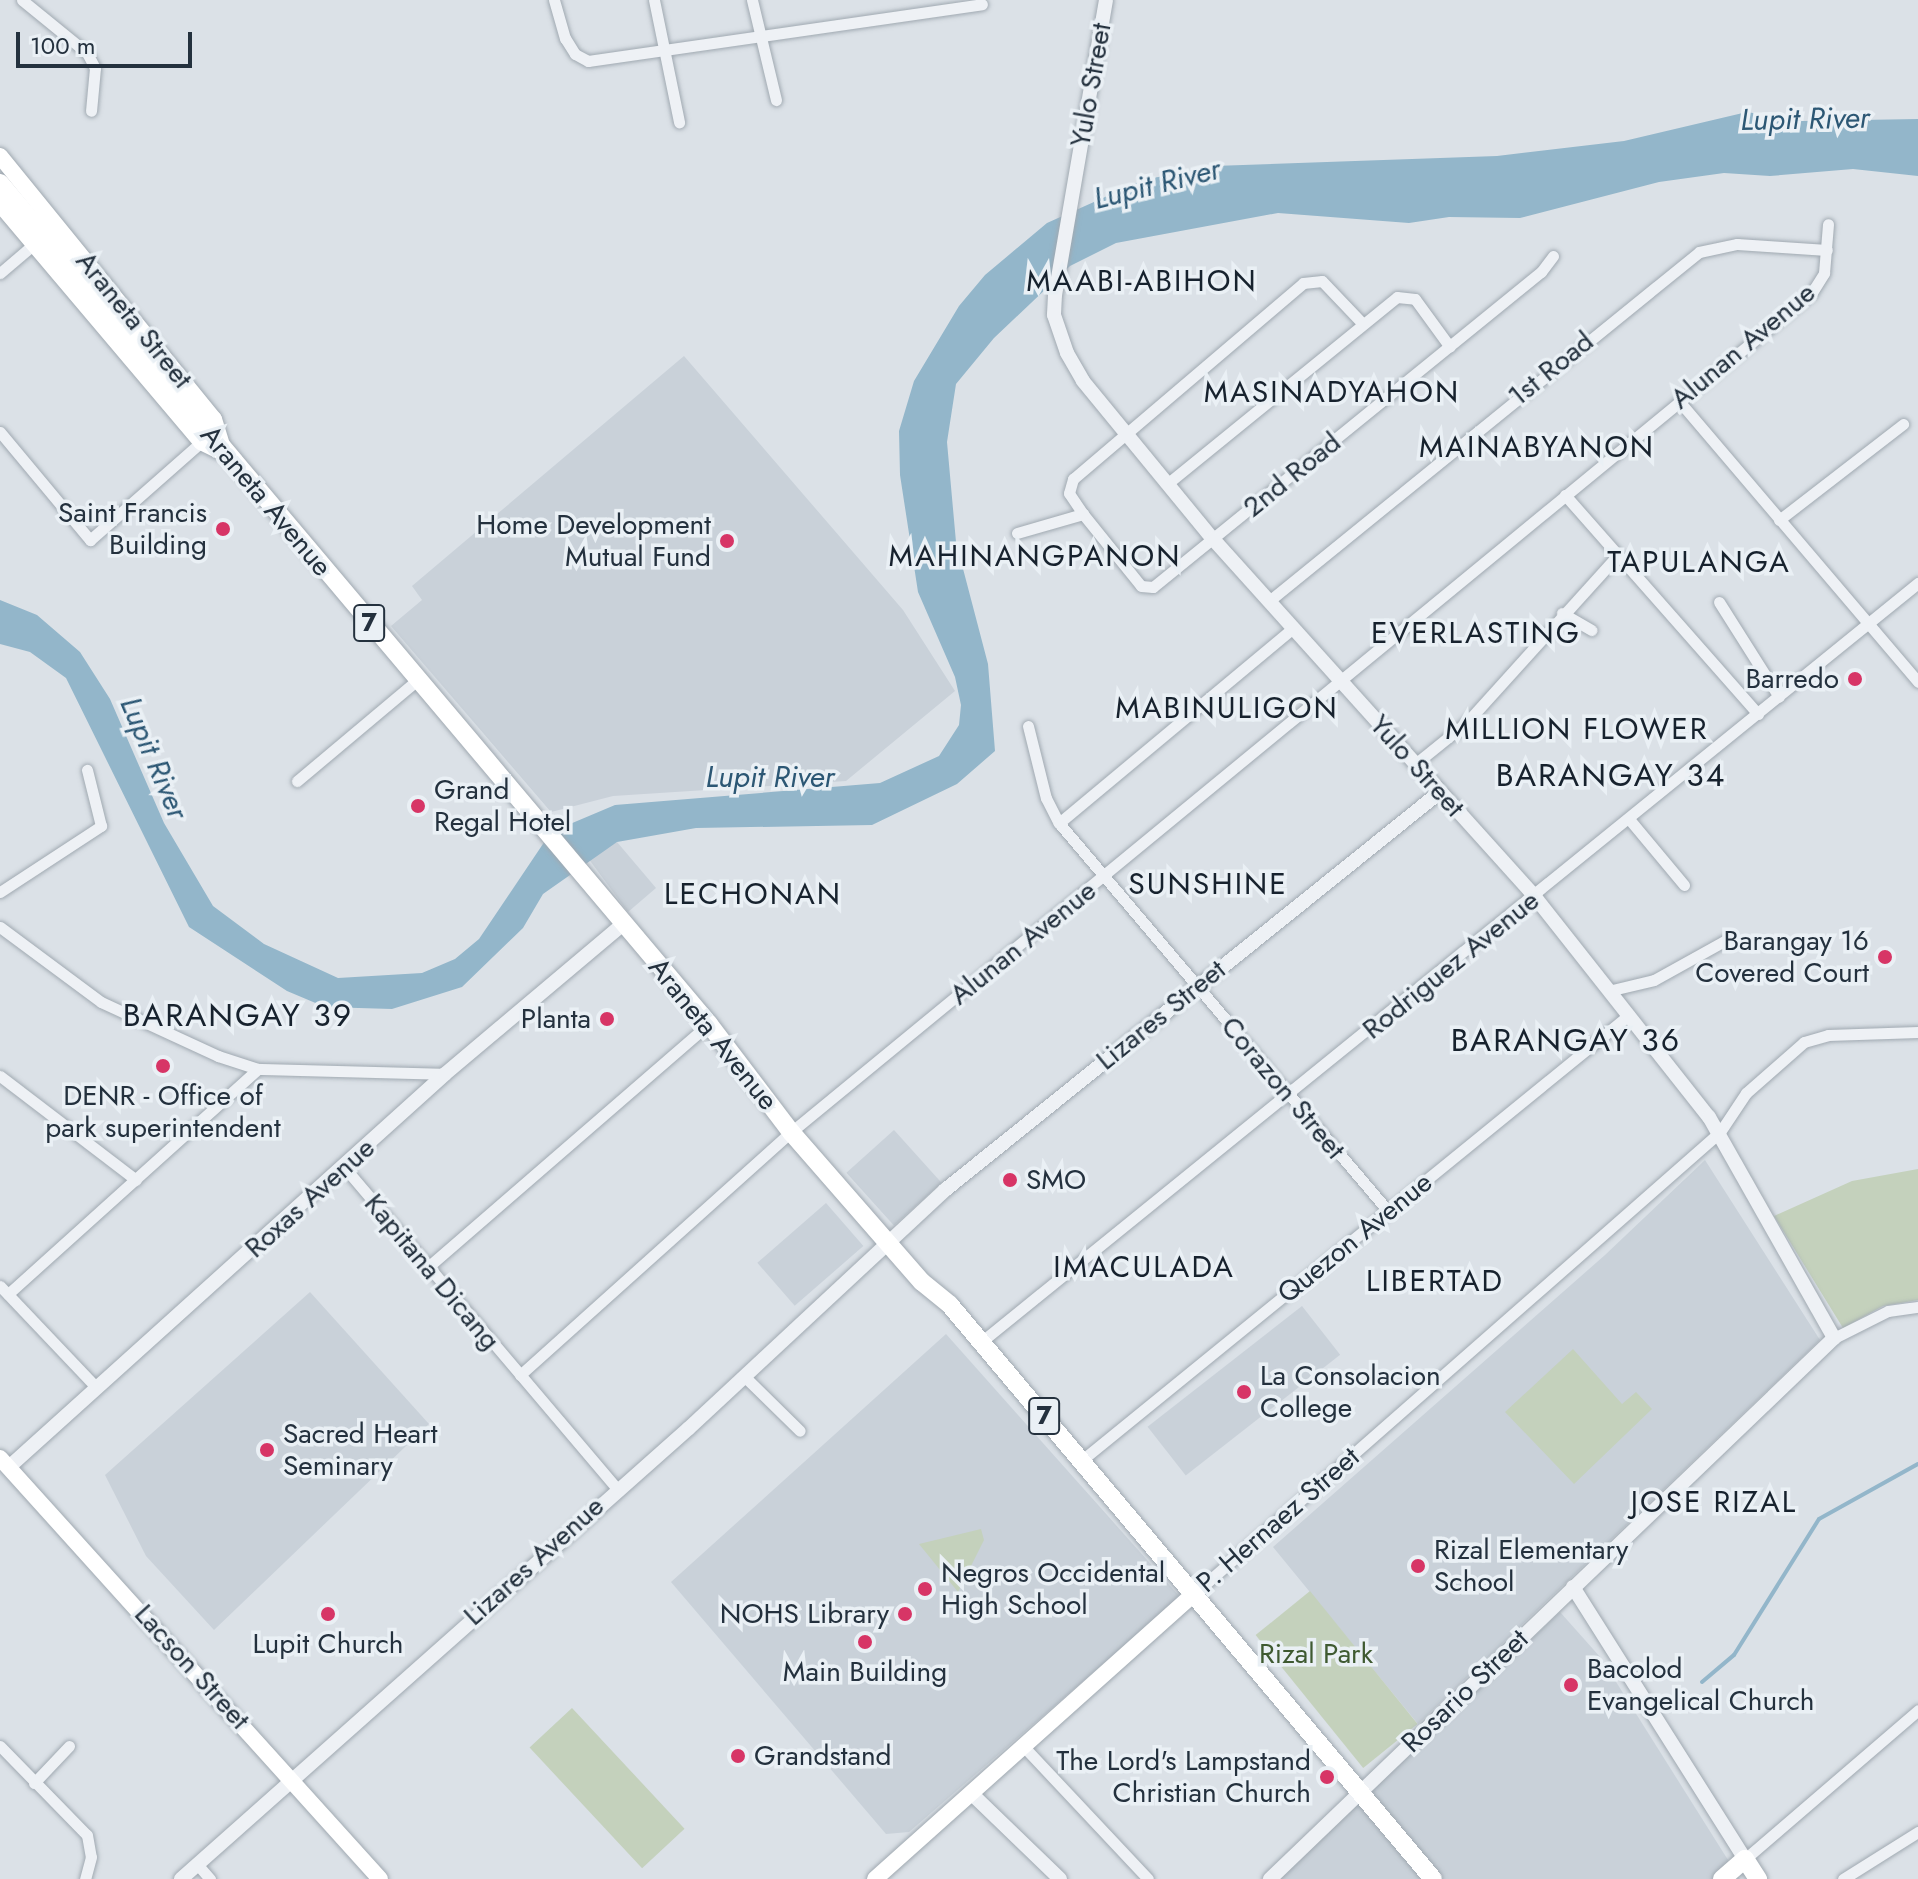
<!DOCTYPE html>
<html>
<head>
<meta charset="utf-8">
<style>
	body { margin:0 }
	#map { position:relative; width:1918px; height:1879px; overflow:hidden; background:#dbe1e7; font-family:Jost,sans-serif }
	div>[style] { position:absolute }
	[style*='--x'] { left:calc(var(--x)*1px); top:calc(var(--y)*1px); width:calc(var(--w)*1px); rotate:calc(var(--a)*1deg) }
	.built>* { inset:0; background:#c9d1d9; transform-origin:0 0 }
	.green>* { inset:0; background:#c4d1bc; transform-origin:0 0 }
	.water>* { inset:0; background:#93b6ca }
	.stream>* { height:4px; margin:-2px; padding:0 2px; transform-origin:2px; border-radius:2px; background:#93b6ca }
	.roads { filter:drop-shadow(0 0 2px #a0a9b1) drop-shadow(0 0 2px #a0a9b1) }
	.minor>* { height:11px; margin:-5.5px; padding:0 5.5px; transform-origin:5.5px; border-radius:5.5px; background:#eef1f5 }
	.tertiary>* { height:14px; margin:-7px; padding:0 7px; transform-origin:7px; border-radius:7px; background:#eef1f5 }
	.secondary>* { height:16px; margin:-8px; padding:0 8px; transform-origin:8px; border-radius:8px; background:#fff }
	.primary>* { height:18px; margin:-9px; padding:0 9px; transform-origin:9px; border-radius:9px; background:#fff }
	.dots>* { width:22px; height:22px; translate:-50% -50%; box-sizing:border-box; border:4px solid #eaf0f5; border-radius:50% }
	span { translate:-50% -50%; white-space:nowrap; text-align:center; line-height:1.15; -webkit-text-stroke:7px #eaf0f5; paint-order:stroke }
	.shield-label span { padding:2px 6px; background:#eaf0f5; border:2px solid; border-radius:6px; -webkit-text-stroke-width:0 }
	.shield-label { font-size:26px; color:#24313e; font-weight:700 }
	.street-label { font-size:28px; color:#24313e }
	.poi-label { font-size:28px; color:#24313e }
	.right { translate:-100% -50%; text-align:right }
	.left { translate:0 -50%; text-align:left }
	.park-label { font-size:28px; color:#3f5a31 }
	.water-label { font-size:30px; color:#2c5774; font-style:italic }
	.neighbourhood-label { font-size:30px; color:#17222e; letter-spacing:2px }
	.quarter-label { font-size:32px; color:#17222e; letter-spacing:2px }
	.scale { position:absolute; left:16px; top:32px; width:176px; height:36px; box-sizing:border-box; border:4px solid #24313e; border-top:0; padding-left:10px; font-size:24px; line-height:28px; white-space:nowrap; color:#24313e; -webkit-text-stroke:6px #eaf0f5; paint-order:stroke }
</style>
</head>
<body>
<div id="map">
	<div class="built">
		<i style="clip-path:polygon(684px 356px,903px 610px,955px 691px,846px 781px,613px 796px,551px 812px,391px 626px,422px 600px,412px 586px)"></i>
		<i style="clip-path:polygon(617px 842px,656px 888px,628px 912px,588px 858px)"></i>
		<i style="left:894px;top:1130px;width:71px;height:64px;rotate:48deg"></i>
		<i style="clip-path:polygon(1705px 1160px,1820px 1340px,1418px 1724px,1273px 1547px,1605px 1255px)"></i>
		<i style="left:826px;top:1203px;width:57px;height:91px;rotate:49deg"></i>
		<i style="clip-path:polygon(310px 1292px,429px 1424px,214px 1630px,146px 1556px,105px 1475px)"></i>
		<i style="left:1302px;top:1306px;width:62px;height:196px;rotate:52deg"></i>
		<i style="clip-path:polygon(946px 1334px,1180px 1597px,909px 1832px,886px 1834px,671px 1582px)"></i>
		<i style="clip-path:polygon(1560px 1612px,1601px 1658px,1740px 1879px,1279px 1879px)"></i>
	</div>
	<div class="green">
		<i style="clip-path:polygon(1918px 1169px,1918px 1300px,1883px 1306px,1843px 1328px,1774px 1216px,1852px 1181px)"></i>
		<i style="clip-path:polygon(1573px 1349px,1622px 1404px,1636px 1392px,1652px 1409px,1574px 1484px,1505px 1412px)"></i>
		<i style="clip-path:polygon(981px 1529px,984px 1540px,958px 1592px,919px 1544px)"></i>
		<i style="left:1310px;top:1591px;width:171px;height:70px;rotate:51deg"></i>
		<i style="left:572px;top:1708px;width:165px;height:58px;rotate:47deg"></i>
	</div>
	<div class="water">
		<i style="clip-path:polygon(1747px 112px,1802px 121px,1918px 119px,1918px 176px,1853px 169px,1770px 176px,1724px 173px,1659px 182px,1520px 218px,1449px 217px,1409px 223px,1278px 213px,1116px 243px,1070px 266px,994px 338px,956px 384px,947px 442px,956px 542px,988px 664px,995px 751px,957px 784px,872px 825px,696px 828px,617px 842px,543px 894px,523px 928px,462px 987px,392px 1009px,325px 1007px,287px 991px,189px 927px,66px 678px,30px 652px,0 644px,0 600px,37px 615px,80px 652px,110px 699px,164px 823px,213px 906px,264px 944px,338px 978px,422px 973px,455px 959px,479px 939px,551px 832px,615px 805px,880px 783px,939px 756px,959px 725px,961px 705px,955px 677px,918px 592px,900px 475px,899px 431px,914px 381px,959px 306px,985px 275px,1047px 223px,1143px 180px,1214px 166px,1497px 156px,1624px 141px)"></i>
	</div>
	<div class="stream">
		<i style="--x:1702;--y:1682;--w:42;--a:-40.2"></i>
		<i style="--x:1734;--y:1655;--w:160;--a:-58"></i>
		<i style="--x:1819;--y:1519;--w:113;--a:-29.1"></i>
	</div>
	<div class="roads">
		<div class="minor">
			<i style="--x:22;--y:0;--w:84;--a:39.2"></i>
			<i style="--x:87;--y:53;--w:17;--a:62"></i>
			<i style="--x:95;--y:68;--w:43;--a:95.3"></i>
			<i style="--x:554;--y:0;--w:40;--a:74"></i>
			<i style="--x:565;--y:38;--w:19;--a:58"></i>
			<i style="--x:575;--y:54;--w:15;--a:28"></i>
			<i style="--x:588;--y:61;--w:398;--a:-8.2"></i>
			<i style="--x:654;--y:0;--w:125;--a:78.4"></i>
			<i style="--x:752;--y:0;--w:103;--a:76.5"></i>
			<i style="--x:0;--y:273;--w:45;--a:-40.5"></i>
			<i style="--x:1679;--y:401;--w:369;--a:49.6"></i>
			<i style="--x:0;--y:432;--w:141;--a:50.2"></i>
			<i style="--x:90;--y:540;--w:148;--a:-41.4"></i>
			<i style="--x:1167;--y:484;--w:296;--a:-39.1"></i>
			<i style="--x:1397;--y:297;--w:18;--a:6"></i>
			<i style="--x:1415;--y:299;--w:59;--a:53.9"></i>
			<i style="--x:1565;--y:495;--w:292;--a:48.6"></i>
			<i style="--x:1083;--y:514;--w:25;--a:-124"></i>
			<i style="--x:1069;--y:493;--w:15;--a:-74"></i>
			<i style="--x:1073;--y:479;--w:302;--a:-40.4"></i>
			<i style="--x:1303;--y:283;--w:19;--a:-6"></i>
			<i style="--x:1322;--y:281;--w:58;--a:46.4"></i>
			<i style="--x:1779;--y:520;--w:157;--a:-37.7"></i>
			<i style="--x:1017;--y:533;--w:69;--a:-16.1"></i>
			<i style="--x:1083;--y:514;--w:92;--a:51.1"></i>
			<i style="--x:1141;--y:586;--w:12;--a:5"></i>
			<i style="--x:1153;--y:587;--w:500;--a:-39.1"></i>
			<i style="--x:1541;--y:272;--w:20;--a:-53"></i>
			<i style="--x:1269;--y:601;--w:554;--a:-39.06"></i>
			<i style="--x:1699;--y:252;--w:39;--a:-12"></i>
			<i style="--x:1737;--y:244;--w:90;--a:3.8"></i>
			<i style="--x:1719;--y:602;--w:112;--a:57.7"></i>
			<i style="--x:1562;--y:613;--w:34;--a:30"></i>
			<i style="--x:1028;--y:726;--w:74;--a:76"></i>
			<i style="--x:1046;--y:798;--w:28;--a:63"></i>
			<i style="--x:1059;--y:823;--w:509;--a:49.7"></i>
			<i style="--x:1415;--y:764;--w:67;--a:-38.9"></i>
			<i style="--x:1467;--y:722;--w:222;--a:-47.9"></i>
			<i style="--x:297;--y:781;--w:155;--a:-40"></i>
			<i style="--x:1629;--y:819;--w:86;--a:50.2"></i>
			<i style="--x:1059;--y:823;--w:305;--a:-39.8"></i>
			<i style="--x:0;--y:892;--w:121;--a:-33.2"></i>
			<i style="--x:101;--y:826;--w:58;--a:-104"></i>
			<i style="--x:0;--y:927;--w:126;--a:36.6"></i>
			<i style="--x:101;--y:1002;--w:129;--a:24.8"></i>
			<i style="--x:218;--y:1056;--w:42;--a:18"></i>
			<i style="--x:258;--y:1069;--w:187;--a:1.5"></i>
			<i style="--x:1608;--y:991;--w:47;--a:-13.4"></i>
			<i style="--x:1654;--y:980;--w:85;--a:-29"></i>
			<i style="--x:0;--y:1076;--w:171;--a:37.4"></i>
			<i style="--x:345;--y:1168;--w:419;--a:49.7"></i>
			<i style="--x:428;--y:1267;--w:371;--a:-40.9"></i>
			<i style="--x:0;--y:1286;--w:139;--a:46.5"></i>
			<i style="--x:8;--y:1294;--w:336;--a:-42"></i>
			<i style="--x:1834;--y:1338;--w:60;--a:-26.6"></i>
			<i style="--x:1888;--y:1311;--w:30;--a:-8"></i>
			<i style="--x:981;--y:1342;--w:1206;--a:-39.01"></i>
			<i style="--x:520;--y:1375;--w:364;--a:-41.9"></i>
			<i style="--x:791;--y:1132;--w:1320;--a:-39.41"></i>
			<i style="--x:1811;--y:294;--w:25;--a:-58"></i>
			<i style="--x:1824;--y:273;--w:49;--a:-85.3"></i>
			<i style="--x:744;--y:1376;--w:78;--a:44.5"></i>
			<i style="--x:1082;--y:1460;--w:705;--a:-39.13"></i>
			<i style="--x:1195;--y:1593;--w:699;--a:-41.29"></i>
			<i style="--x:1720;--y:1132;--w:47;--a:-56.3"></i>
			<i style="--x:1746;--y:1093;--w:77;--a:-41.3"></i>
			<i style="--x:1804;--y:1042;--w:25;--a:-16"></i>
			<i style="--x:1828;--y:1035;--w:90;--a:-1.9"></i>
			<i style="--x:0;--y:1746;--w:124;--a:45.7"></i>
			<i style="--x:87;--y:1835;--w:22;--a:80"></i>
			<i style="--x:91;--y:1857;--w:23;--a:105"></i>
			<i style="--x:1026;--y:1749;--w:178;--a:46.8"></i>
			<i style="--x:34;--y:1783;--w:51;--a:-46.6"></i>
			<i style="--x:1745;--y:1859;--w:228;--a:-40.7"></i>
			<i style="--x:197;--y:1864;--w:20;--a:49"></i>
			<i style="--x:1843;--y:1879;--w:89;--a:-32.1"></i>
		</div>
		<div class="tertiary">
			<i style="--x:1106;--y:0;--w:299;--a:99.8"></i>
			<i style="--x:1055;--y:295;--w:20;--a:93"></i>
			<i style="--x:1054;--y:315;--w:40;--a:71.1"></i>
			<i style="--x:1067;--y:353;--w:32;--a:60"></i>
			<i style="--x:1083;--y:381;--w:205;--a:50.6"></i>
			<i style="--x:1213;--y:539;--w:482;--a:48"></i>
			<i style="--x:1535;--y:897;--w:280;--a:51.7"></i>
			<i style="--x:1709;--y:1117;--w:254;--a:60.5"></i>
			<i style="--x:1834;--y:1338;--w:782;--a:136.19"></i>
			<i style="--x:9;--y:1467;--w:587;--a:-42.03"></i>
			<i style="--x:445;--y:1074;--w:233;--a:-40.1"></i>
			<i style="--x:1573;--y:1587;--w:322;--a:57.7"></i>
			<i style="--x:973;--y:1795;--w:121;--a:44"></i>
			<i style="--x:181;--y:1879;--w:679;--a:-41.6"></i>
			<i style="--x:689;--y:1428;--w:350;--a:-42.9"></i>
			<i style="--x:945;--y:1190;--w:635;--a:-38.8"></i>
		</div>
		<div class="secondary">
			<i style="--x:0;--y:156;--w:339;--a:50.9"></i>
			<i style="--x:214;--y:419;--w:30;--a:73"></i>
			<i style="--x:0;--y:204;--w:312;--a:49.8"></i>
			<i style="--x:201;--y:442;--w:25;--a:26"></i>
			<i style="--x:0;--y:1458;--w:567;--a:47.93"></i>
			<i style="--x:875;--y:1879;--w:429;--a:-41.8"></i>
		</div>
		<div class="primary">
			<i style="--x:0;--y:183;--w:1100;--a:49.87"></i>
			<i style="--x:709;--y:1024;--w:136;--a:52.8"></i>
			<i style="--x:791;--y:1132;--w:199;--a:48.9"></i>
			<i style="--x:922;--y:1282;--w:36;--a:39"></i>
			<i style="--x:950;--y:1305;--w:750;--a:49.92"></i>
			<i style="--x:1722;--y:1879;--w:30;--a:-41"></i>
			<i style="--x:1745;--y:1859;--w:24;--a:57"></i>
		</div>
	</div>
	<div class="dots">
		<i style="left:223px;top:529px;background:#d73566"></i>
		<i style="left:727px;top:541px;background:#d73566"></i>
		<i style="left:1855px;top:679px;background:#d73566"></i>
		<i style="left:418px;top:806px;background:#d73566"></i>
		<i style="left:1885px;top:957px;background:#d73566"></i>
		<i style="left:607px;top:1019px;background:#d73566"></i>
		<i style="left:163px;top:1066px;background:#d73566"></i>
		<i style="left:1010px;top:1180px;background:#d73566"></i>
		<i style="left:1244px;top:1392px;background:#d73566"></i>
		<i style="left:267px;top:1450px;background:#d73566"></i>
		<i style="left:1418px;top:1566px;background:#d73566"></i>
		<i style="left:925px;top:1589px;background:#d73566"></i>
		<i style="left:328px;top:1614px;background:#d73566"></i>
		<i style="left:905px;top:1614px;background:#d73566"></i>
		<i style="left:865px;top:1642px;background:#d73566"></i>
		<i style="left:1571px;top:1685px;background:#d73566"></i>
		<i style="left:738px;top:1756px;background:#d73566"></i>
		<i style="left:1327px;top:1777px;background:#d73566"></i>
	</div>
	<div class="shield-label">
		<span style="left:369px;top:623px">7</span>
		<span style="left:1044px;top:1416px">7</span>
	</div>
	<div class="street-label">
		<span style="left:1091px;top:85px;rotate:-80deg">Yulo Street</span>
		<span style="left:134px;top:320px;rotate:51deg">Araneta Street</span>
		<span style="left:1743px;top:346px;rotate:-40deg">Alunan Avenue</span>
		<span style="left:1551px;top:369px;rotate:-39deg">1st Road</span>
		<span style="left:1292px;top:475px;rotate:-39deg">2nd Road</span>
		<span style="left:266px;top:501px;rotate:50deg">Araneta Avenue</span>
		<span style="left:1417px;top:766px;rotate:48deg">Yulo Street</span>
		<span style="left:1023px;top:943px;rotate:-39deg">Alunan Avenue</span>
		<span style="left:1451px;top:965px;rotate:-39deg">Rodriguez Avenue</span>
		<span style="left:1161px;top:1015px;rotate:-39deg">Lizares Street</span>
		<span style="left:713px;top:1034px;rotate:51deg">Araneta Avenue</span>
		<span style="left:1283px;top:1088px;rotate:50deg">Corazon Street</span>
		<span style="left:310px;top:1198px;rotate:-42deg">Roxas Avenue</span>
		<span style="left:1355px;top:1238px;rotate:-39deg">Quezon Avenue</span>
		<span style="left:432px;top:1272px;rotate:50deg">Kapitana Dicang</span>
		<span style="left:1278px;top:1520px;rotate:-41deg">P. Hernaez Street</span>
		<span style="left:534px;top:1561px;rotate:-42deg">Lizares Avenue</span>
		<span style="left:192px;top:1667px;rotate:48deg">Lacson Street</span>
		<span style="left:1465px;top:1691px;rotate:-44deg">Rosario Street</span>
	</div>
	<div class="poi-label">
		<span class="right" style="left:207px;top:529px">Saint Francis<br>Building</span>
		<span class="right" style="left:711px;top:541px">Home Development<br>Mutual Fund</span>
		<span class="right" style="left:1839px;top:679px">Barredo</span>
		<span class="left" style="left:434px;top:806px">Grand<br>Regal Hotel</span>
		<span class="right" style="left:1869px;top:957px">Barangay 16<br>Covered Court</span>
		<span class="right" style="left:591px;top:1019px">Planta</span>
		<span style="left:163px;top:1112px">DENR - Office of<br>park superintendent</span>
		<span class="left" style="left:1026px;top:1180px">SMO</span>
		<span class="left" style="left:1260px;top:1392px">La Consolacion<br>College</span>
		<span class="left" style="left:283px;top:1450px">Sacred Heart<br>Seminary</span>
		<span class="left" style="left:1434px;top:1566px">Rizal Elementary<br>School</span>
		<span class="left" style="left:941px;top:1589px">Negros Occidental<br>High School</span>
		<span class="right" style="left:889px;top:1614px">NOHS Library</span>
		<span style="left:328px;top:1644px">Lupit Church</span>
		<span class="left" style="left:1587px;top:1685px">Bacolod<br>Evangelical Church</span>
		<span style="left:865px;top:1672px">Main Building</span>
		<span class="left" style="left:754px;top:1756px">Grandstand</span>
		<span class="right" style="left:1311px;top:1777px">The Lord's Lampstand<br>Christian Church</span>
	</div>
	<div class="park-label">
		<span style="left:1316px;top:1654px">Rizal Park</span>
	</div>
	<div class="water-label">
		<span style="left:1805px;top:119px;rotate:-1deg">Lupit River</span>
		<span style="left:1157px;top:184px;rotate:-14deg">Lupit River</span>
		<span style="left:154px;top:758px;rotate:67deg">Lupit River</span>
		<span style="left:770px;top:777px">Lupit River</span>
	</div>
	<div class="neighbourhood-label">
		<span style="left:1142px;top:281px">MAABI-ABIHON</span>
		<span style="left:1332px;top:392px">MASINADYAHON</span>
		<span style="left:1537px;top:447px">MAINABYANON</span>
		<span style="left:1035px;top:556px">MAHINANGPANON</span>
		<span style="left:1699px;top:562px">TAPULANGA</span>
		<span style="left:1476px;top:633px">EVERLASTING</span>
		<span style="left:1227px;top:708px">MABINULIGON</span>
		<span style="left:1577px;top:729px">MILLION FLOWER</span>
		<span style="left:1208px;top:884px">SUNSHINE</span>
		<span style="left:753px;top:894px">LECHONAN</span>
		<span style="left:1144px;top:1267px">IMACULADA</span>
		<span style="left:1435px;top:1281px">LIBERTAD</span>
		<span style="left:1714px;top:1502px">JOSE RIZAL</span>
	</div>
	<div class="quarter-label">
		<span style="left:1611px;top:775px">BARANGAY 34</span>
		<span style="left:238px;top:1015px">BARANGAY 39</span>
		<span style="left:1566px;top:1040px">BARANGAY 36</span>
	</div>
	<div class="scale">100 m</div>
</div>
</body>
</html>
